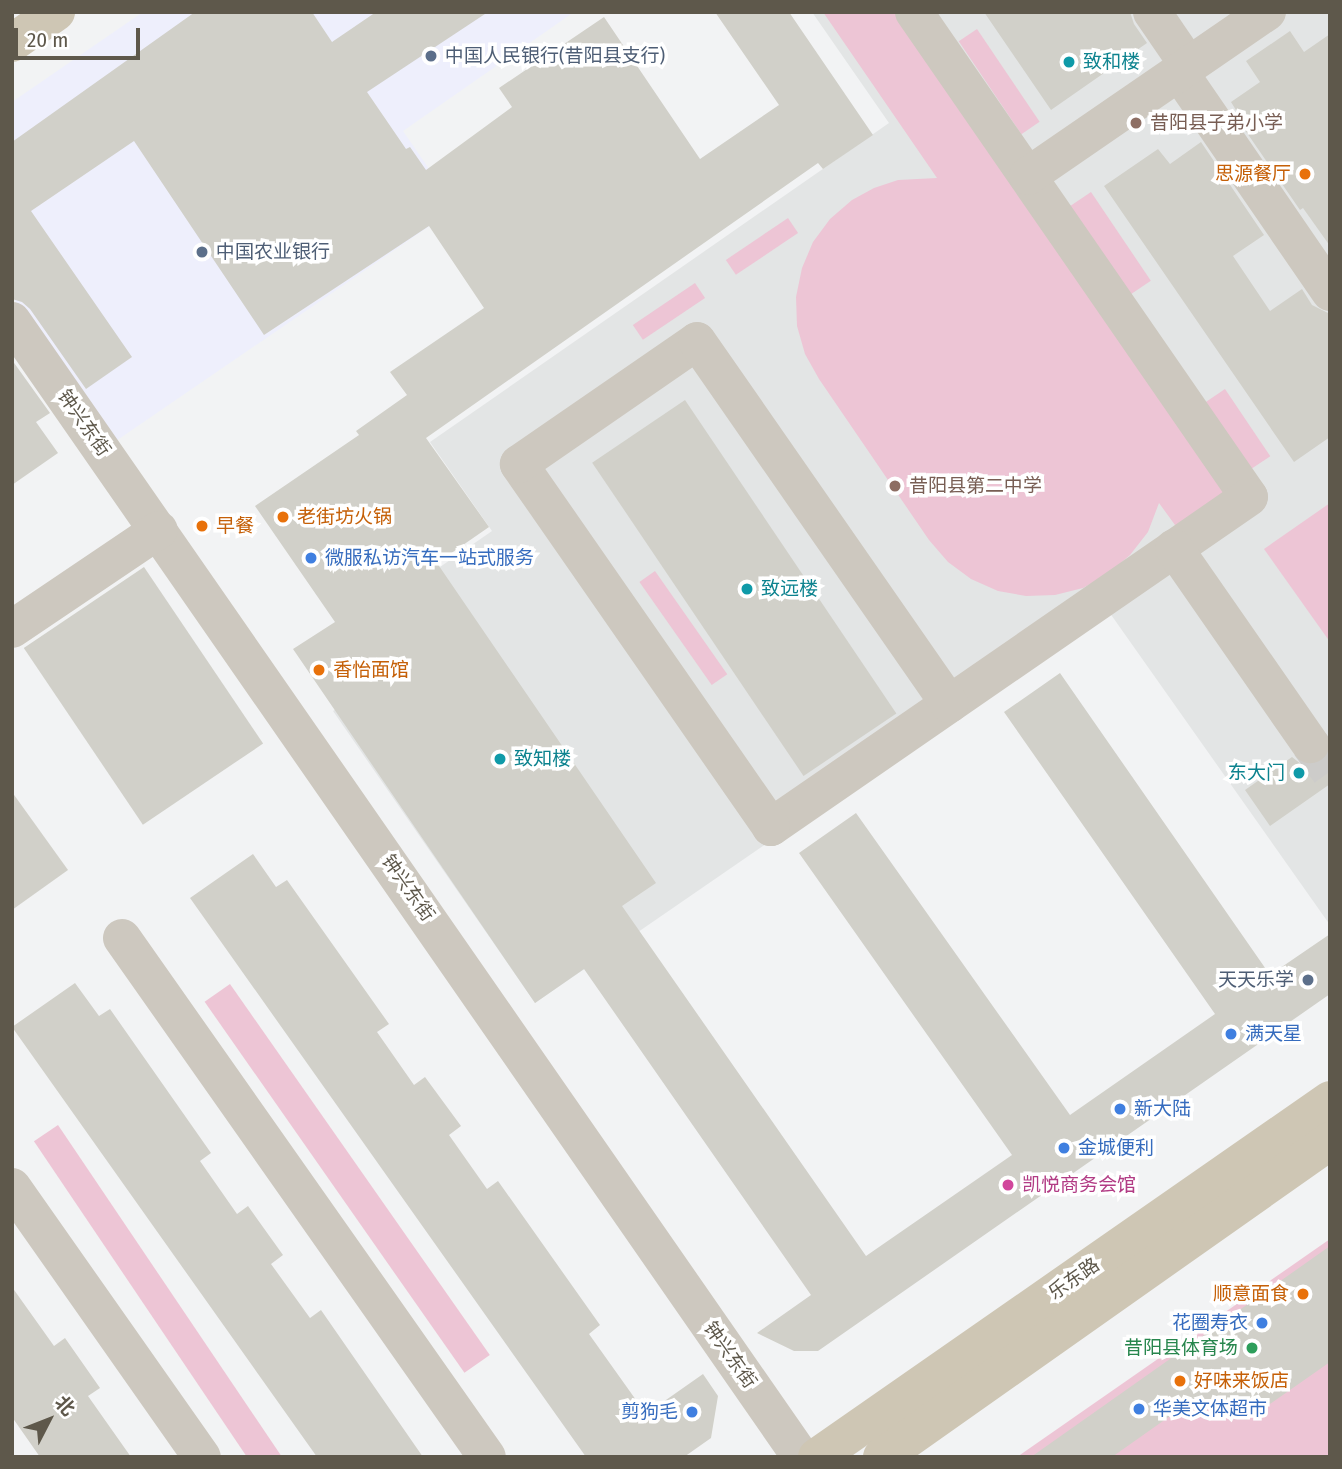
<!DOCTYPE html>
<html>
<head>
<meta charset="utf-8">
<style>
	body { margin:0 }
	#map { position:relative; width:1342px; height:1469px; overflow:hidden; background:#f2f3f4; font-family:"Fira Sans Condensed","Noto Sans SC",sans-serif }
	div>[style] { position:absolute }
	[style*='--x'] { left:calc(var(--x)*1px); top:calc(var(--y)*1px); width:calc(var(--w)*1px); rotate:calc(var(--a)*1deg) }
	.commercial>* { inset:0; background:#eeeffc }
	.education>* { inset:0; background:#e3e5e5 }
	.green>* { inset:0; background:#edc5d5; transform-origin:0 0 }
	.building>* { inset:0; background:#d1d0c9; transform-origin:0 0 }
	.minor-tunnel>* { height:38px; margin-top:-19px; transform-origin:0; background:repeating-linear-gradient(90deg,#cdccca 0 38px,transparent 0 57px) }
	.minor>* { height:38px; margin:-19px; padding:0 19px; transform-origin:19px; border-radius:19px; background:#cdc8bf }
	.major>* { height:38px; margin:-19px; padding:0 19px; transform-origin:19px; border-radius:19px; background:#cec6b4 }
	.dots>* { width:19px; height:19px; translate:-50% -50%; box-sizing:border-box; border:4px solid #fff; border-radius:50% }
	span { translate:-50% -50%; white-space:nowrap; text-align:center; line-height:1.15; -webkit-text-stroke:7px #fff; paint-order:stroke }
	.service-label { font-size:19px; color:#4e5e75 }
	.left { translate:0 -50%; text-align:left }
	.right { translate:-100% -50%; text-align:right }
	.culture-label { font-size:19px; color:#0d838f }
	.education-label { font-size:19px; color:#785e54 }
	.food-label { font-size:19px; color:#c56008 }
	.street-label { font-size:19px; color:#5e584b }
	.shop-label { font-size:19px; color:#366cbe }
	.hotel-label { font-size:19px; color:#b23c85 }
	.leisure-label { font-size:19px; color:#27864d }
	.frame { position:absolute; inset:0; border:14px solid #5e584b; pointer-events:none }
	.north { position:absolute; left:14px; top:1385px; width:70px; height:70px; -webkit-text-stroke:5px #fff; paint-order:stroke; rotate:48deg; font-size:19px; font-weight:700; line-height:28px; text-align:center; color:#5e584b }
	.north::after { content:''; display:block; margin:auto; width:24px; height:32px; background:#5e584b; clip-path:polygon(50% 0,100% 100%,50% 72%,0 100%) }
	.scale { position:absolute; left:14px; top:28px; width:126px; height:32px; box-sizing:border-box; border:4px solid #5e584b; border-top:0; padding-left:9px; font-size:21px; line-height:24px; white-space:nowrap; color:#5e584b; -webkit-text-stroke:5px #fff; paint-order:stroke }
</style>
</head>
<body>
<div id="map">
	<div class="commercial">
		<i style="clip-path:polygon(143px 12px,574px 12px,403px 131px,456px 208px,113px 443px,12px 296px,12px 102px)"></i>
	</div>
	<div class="education">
		<i style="clip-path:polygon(812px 12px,1330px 12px,1330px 925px,1107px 609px,535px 1003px,333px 711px,373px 684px,440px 567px,492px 531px,430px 442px,889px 123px)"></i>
	</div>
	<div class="green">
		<i style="clip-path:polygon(823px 12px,898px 12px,1234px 502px,1183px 536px,1159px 503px,1148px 532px,1130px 555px,1108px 574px,1083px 588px,1055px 595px,1026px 596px,998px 591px,971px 579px,948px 562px,929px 540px,819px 379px,805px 354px,797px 326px,796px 297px,802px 268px,813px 242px,830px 219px,852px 200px,874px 188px,898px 180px,937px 178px)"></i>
		<i style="left:977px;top:29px;width:112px;height:22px;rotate:56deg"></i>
		<i style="left:1091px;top:192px;width:107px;height:25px;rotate:56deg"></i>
		<i style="left:788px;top:218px;width:18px;height:75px;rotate:56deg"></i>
		<i style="left:695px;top:283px;width:18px;height:75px;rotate:56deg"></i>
		<i style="left:1225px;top:389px;width:81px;height:24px;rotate:56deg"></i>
		<i style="clip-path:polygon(1330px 503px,1330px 642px,1264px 549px)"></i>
		<i style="left:655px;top:571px;width:126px;height:19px;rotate:55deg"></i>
		<i style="left:230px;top:984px;width:453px;height:31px;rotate:55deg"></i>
		<i style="left:58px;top:1125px;width:403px;height:29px;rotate:56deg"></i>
		<i style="clip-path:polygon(1330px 1239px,1330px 1457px,1017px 1457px)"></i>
	</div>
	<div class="building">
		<i style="clip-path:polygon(195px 12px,312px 12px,332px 42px,376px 12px,488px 12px,367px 92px,406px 149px,410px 147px,426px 170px,512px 107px,499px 88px,604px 17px,700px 159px,779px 105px,715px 12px,789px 12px,873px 135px,823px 169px,818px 163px,426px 438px,489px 527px,437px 563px,656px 883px,622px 906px,866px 1256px,1012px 1155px,799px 853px,856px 813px,1070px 1115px,1215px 1014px,1004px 712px,1060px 673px,1270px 975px,1330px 934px,1330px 994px,818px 1351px,794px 1351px,757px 1333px,811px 1295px,584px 969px,535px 1003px,293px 649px,335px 622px,255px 506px,359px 435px,356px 431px,407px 395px,390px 372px,484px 308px,429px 226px,264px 335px,134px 141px,31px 211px,132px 357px,86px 389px,30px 309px,22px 302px,12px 299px,12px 142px)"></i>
		<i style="clip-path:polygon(984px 12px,1130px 12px,1134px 24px,1147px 43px,1051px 110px)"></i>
		<i style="clip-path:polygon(1290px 31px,1304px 52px,1330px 34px,1330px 246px,1303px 208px,1300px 210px,1236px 117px,1239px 115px,1231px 102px,1260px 82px,1246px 61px)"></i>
		<i style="clip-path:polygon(1201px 142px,1264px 235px,1233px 256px,1270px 311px,1302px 289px,1312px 305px,1330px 314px,1330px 437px,1294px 462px,1104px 186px,1158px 149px,1170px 164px)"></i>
		<i style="clip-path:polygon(12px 360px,50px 413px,36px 422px,58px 453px,12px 485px)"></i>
		<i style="left:685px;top:400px;width:378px;height:112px;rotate:56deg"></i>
		<i style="left:144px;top:567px;width:213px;height:145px;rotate:56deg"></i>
		<i style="clip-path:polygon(1330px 753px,1330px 784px,1270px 826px,1245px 790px,1292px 757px,1301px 764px,1312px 766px,1323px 762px)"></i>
		<i style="clip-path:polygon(12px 792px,68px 870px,12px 910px)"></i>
		<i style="clip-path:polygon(253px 854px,276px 887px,287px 880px,389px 1024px,377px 1032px,414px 1085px,425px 1077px,461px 1126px,449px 1135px,487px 1189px,498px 1181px,600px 1325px,589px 1334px,646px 1414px,703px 1374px,718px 1396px,711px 1438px,684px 1457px,586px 1457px,190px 898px)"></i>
		<i style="clip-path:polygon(75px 983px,99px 1016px,110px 1009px,211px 1153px,200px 1161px,237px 1214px,248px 1206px,283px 1255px,271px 1264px,310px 1318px,321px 1310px,423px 1457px,317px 1457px,12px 1027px)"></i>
		<i style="clip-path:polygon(1330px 1246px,1330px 1362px,1247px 1420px,1190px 1402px,1112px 1457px,1031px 1457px)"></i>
		<i style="clip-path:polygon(12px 1287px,54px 1346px,65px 1338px,100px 1388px,88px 1396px,131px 1457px,40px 1457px,12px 1417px)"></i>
	</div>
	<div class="minor-tunnel">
		<i style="--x:1310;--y:744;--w:34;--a:54"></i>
	</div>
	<div class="minor">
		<i style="--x:914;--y:12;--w:589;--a:55.37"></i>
		<i style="--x:1249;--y:497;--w:581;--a:145.38"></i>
		<i style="--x:771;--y:827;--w:442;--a:-124.8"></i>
		<i style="--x:519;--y:464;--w:216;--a:-34.6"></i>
		<i style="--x:697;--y:341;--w:442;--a:55.2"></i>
		<i style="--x:1152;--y:12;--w:65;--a:55.6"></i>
		<i style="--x:1179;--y:72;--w:267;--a:55.5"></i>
		<i style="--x:1028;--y:176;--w:290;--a:-34.5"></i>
		<i style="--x:12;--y:321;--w:1383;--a:55.22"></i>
		<i style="--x:1174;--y:548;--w:239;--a:55.2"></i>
		<i style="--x:12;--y:629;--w:177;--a:-34"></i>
		<i style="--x:122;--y:938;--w:634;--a:54.88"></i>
		<i style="--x:12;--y:1187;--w:330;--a:54.9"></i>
	</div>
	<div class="major">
		<i style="--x:12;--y:43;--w:54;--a:-35.2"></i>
		<i style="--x:817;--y:1457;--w:625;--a:-34.83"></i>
		<i style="--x:882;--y:1457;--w:548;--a:-35.2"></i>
	</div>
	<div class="dots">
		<i style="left:431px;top:56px;background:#5c6f8a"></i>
		<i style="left:1069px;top:62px;background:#0f9aa8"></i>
		<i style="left:1136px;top:123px;background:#8d6e63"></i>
		<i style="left:1305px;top:174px;background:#e8710a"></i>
		<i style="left:202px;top:252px;background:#5c6f8a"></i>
		<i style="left:895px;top:486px;background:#8d6e63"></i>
		<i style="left:283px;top:517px;background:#e8710a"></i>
		<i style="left:202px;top:526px;background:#e8710a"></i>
		<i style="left:311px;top:558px;background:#3f7fe0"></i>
		<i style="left:747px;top:589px;background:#0f9aa8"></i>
		<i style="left:319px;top:670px;background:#e8710a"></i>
		<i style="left:500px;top:759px;background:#0f9aa8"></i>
		<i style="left:1299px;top:773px;background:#0f9aa8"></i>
		<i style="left:1308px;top:980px;background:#5c6f8a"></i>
		<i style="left:1231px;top:1034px;background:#3f7fe0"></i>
		<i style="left:1120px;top:1109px;background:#3f7fe0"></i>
		<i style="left:1064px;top:1148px;background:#3f7fe0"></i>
		<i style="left:1008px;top:1185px;background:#d1479c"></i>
		<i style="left:1303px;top:1294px;background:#e8710a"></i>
		<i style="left:1262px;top:1323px;background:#3f7fe0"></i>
		<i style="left:1252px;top:1348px;background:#2e9e5b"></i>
		<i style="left:1180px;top:1381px;background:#e8710a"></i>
		<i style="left:1139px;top:1409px;background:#3f7fe0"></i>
		<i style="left:692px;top:1412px;background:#3f7fe0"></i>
	</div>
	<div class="service-label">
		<span class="left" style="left:445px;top:56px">中国人民银行(昔阳县支行)</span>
		<span class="left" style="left:216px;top:252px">中国农业银行</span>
		<span class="right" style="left:1294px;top:980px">天天乐学</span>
	</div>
	<div class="culture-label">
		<span class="left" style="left:1083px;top:62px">致和楼</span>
		<span class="left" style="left:761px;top:589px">致远楼</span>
		<span class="left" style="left:514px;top:759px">致知楼</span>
		<span class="right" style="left:1285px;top:773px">东大门</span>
	</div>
	<div class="education-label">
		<span class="left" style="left:1150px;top:123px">昔阳县子弟小学</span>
		<span class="left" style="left:909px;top:486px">昔阳县第二中学</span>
	</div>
	<div class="food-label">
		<span class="right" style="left:1291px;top:174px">思源餐厅</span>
		<span class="left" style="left:297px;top:517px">老街坊火锅</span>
		<span class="left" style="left:216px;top:526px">早餐</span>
		<span class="left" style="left:333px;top:670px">香怡面馆</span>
		<span class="right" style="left:1289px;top:1294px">顺意面食</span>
		<span class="left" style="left:1194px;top:1381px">好味来饭店</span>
	</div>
	<div class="street-label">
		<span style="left:84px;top:423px;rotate:55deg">钟兴东街</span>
		<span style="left:408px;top:888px;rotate:55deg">钟兴东街</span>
		<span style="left:1074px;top:1279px;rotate:-35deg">乐东路</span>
		<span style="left:730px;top:1355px;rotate:55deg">钟兴东街</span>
	</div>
	<div class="shop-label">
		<span class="left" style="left:325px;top:558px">微服私访汽车一站式服务</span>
		<span class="left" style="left:1245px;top:1034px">满天星</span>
		<span class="left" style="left:1134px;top:1109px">新大陆</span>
		<span class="left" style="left:1078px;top:1148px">金城便利</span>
		<span class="right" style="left:1248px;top:1323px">花圈寿衣</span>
		<span class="left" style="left:1153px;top:1409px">华美文体超市</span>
		<span class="right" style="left:678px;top:1412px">剪狗毛</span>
	</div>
	<div class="hotel-label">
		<span class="left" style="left:1022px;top:1185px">凯悦商务会馆</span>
	</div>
	<div class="leisure-label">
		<span class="right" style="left:1238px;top:1348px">昔阳县体育场</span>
	</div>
	<div class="frame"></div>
	<div class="north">北</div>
	<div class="scale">20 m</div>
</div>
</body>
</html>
